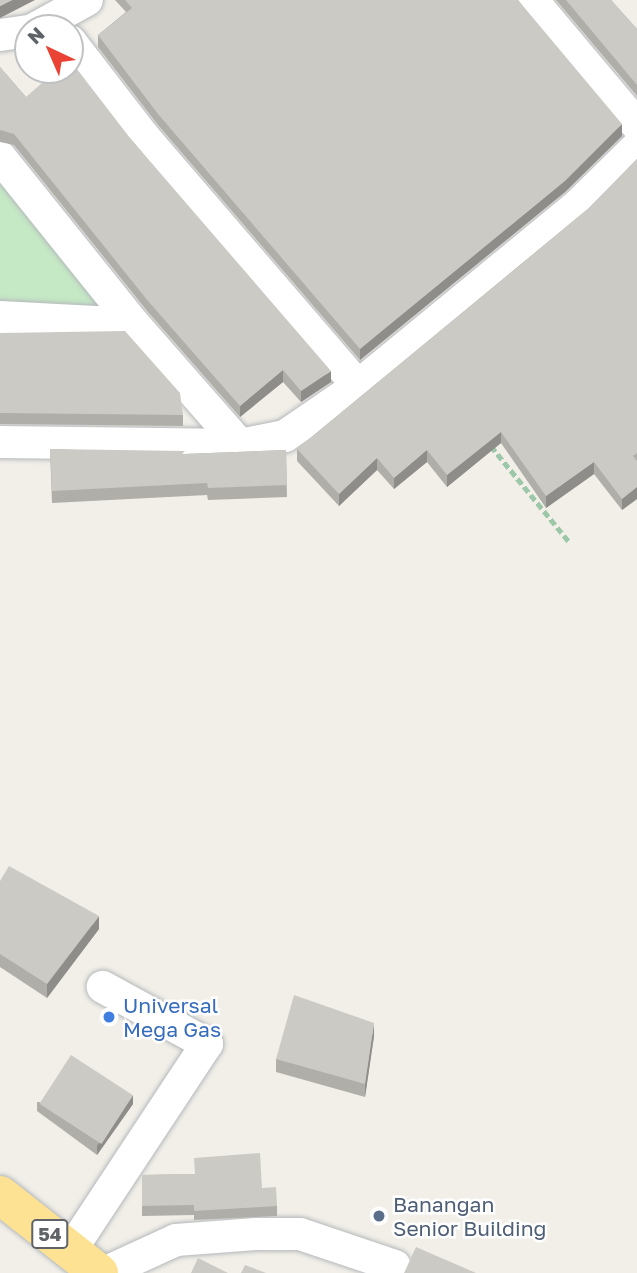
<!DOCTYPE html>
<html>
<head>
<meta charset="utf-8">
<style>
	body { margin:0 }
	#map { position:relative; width:637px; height:1273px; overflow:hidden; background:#f1efe8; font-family:"Golos Text",sans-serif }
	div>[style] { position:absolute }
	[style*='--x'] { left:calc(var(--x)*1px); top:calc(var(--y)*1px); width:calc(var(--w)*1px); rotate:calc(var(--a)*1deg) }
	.green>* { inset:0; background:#c5e8c5 }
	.path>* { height:4.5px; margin-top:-2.25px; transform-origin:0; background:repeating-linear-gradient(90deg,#9cc7a9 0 7px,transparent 0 10.5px) }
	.roads { filter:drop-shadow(0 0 2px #b5b8bc) drop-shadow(0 0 2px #b5b8bc) }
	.minor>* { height:32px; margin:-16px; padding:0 16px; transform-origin:16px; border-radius:16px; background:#fff }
	.highway>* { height:38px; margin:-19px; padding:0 19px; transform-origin:19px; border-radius:19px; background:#fde293 }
	.wall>* { inset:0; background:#afaea9 }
	.shaded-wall>* { inset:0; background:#8f8d8a }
	.building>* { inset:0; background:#cccac5; transform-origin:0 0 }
	.dots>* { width:19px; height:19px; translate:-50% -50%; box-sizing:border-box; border:4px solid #fff; border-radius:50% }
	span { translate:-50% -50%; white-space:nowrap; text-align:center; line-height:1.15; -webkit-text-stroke:5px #fff; paint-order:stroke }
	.shield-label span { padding:2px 5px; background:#fff; border:2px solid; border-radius:5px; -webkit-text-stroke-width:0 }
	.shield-label { font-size:19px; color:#5f6368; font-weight:700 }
	.shop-label { font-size:21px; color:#366cbe }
	.left { translate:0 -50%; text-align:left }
	.service-label { font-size:21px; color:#4e5e75 }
	.north { position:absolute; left:14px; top:14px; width:70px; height:70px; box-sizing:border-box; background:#fff; border:2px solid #bfc1c3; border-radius:50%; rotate:316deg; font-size:19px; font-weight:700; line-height:28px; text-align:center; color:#5f6368 }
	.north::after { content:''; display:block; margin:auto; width:24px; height:32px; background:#ea4335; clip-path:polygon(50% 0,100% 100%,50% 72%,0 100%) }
</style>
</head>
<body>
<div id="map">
	<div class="green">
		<i style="clip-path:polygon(0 163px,133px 324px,0 315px)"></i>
	</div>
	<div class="path">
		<i style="--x:491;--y:446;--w:125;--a:50.8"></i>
	</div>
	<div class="roads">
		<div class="minor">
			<i style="--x:532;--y:0;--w:163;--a:50"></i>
			<i style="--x:36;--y:28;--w:58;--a:-28.8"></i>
			<i style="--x:0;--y:35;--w:28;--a:-8"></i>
			<i style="--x:70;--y:41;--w:121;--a:52.4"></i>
			<i style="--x:144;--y:137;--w:328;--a:49.3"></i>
			<i style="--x:0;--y:157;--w:214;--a:51.3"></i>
			<i style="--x:0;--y:317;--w:134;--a:3"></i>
			<i style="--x:134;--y:324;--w:161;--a:48.8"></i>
			<i style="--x:240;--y:445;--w:46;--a:-11.3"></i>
			<i style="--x:285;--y:436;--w:88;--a:-34.4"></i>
			<i style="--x:358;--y:386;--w:283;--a:-39.4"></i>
			<i style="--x:577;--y:206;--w:84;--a:-44.5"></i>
			<i style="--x:0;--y:442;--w:240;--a:0.7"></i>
			<i style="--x:71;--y:1250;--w:247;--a:-56.6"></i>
			<i style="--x:207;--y:1044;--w:119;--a:-151.3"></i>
			<i style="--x:104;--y:1273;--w:79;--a:-24.6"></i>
			<i style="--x:176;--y:1240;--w:80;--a:-4.3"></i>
			<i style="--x:256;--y:1234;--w:44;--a:0"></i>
			<i style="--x:300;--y:1234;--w:100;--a:18.6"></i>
		</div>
		<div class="highway">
			<i style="--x:0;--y:1195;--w:126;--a:38.2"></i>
		</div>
	</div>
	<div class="wall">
		<i style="clip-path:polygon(115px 0,518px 0,622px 136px,565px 192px,360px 360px,158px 125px,98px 47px,98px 35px,126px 12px)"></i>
		<i style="clip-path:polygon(556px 0,611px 0,637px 29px,637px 96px)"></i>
		<i style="clip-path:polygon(0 67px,26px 97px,130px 138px,331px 382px,301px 402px,283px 382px,240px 417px,148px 312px,14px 145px,0 142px)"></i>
		<i style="clip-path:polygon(637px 159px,637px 499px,622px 510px,594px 474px,546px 508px,501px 443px,447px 487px,427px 462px,394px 489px,377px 470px,339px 506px,297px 461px,297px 449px,589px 208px)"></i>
		<i style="clip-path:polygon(0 333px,183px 415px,183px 426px,0 424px)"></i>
		<i style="clip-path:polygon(50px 449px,185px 454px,286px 450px,287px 497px,208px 500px,207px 495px,52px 503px)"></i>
		<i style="clip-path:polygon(0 881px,99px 929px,47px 998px,0 967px)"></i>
		<i style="clip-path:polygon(374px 1036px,365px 1097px,276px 1072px,276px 1059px)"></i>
		<i style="clip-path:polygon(37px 1102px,133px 1104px,97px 1155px,37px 1111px)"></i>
		<i style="clip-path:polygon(195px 1174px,262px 1188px,277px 1206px,277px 1216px,194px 1220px,194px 1215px,142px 1216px,142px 1175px)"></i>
	</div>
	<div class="shaded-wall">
		<i style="clip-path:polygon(12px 0,35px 0,0 18px,0 6px)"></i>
		<i style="clip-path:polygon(622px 124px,622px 136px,565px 192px,360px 360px,360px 349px)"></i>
		<i style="clip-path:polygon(283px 370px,283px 382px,240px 417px,240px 406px)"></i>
		<i style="clip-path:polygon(331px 371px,331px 382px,301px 402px,301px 391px)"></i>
		<i style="clip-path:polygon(501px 432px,501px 443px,447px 487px,447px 475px)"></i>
		<i style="clip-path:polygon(427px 450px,427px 462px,394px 489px,394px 478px)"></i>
		<i style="clip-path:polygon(377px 458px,377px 470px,339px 506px,339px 494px)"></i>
		<i style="clip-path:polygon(594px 462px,594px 474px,546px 508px,546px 496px)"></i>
		<i style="clip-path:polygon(637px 487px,637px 499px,622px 510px,622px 499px)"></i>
		<i style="clip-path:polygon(99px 916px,99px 929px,47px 998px,47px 984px)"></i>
		<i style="clip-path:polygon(374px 1023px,374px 1036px,365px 1097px,365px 1084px)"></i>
		<i style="clip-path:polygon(133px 1095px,133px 1104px,97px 1155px,97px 1146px)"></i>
	</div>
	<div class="building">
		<i style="clip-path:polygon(0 0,12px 0,0 6px)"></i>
		<i style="clip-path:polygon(125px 0,518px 0,622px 124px,565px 181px,360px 349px,158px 114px,98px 35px,132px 8px)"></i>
		<i style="clip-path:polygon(566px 0,611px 0,637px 29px,637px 85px)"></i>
		<i style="clip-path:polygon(70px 60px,130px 138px,331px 371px,301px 391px,283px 370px,240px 406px,148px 301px,14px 134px,0 130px,0 67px,26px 97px,57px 70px,70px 70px)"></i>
		<i style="clip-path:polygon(637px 159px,637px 453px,633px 456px,637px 461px,637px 487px,622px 499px,594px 462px,546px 496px,501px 432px,447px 475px,427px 450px,394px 478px,377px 458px,339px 494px,297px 449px,589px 208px)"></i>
		<i style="clip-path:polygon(125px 331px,180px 393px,183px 415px,0 413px,0 333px)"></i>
		<i style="clip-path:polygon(50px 449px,185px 451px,182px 454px,286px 450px,287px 485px,208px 488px,207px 483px,52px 491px)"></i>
		<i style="clip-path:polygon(9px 866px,99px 916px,47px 984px,0 954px,0 881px)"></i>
		<i style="clip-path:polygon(294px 995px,374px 1023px,365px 1084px,276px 1059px)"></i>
		<i style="left:71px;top:1055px;width:74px;height:58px;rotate:33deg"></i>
		<i style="clip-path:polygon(260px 1153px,262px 1188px,276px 1187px,277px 1206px,194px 1211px,194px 1205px,142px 1206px,142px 1175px,195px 1174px,194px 1158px)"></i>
		<i style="clip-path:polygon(416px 1247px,476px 1273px,404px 1273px)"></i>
		<i style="clip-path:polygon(198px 1258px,228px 1273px,191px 1273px)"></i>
		<i style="clip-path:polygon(245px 1265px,266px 1273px,241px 1273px)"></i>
	</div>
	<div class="dots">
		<i style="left:109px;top:1017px;background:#3f7fe0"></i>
		<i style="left:379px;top:1216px;background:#5c6f8a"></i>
	</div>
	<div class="shield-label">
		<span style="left:50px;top:1234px">54</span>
	</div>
	<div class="shop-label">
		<span class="left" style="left:123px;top:1017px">Universal<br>Mega Gas</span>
	</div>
	<div class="service-label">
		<span class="left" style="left:393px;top:1216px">Banangan<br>Senior Building</span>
	</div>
	<div class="north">N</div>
</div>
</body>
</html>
